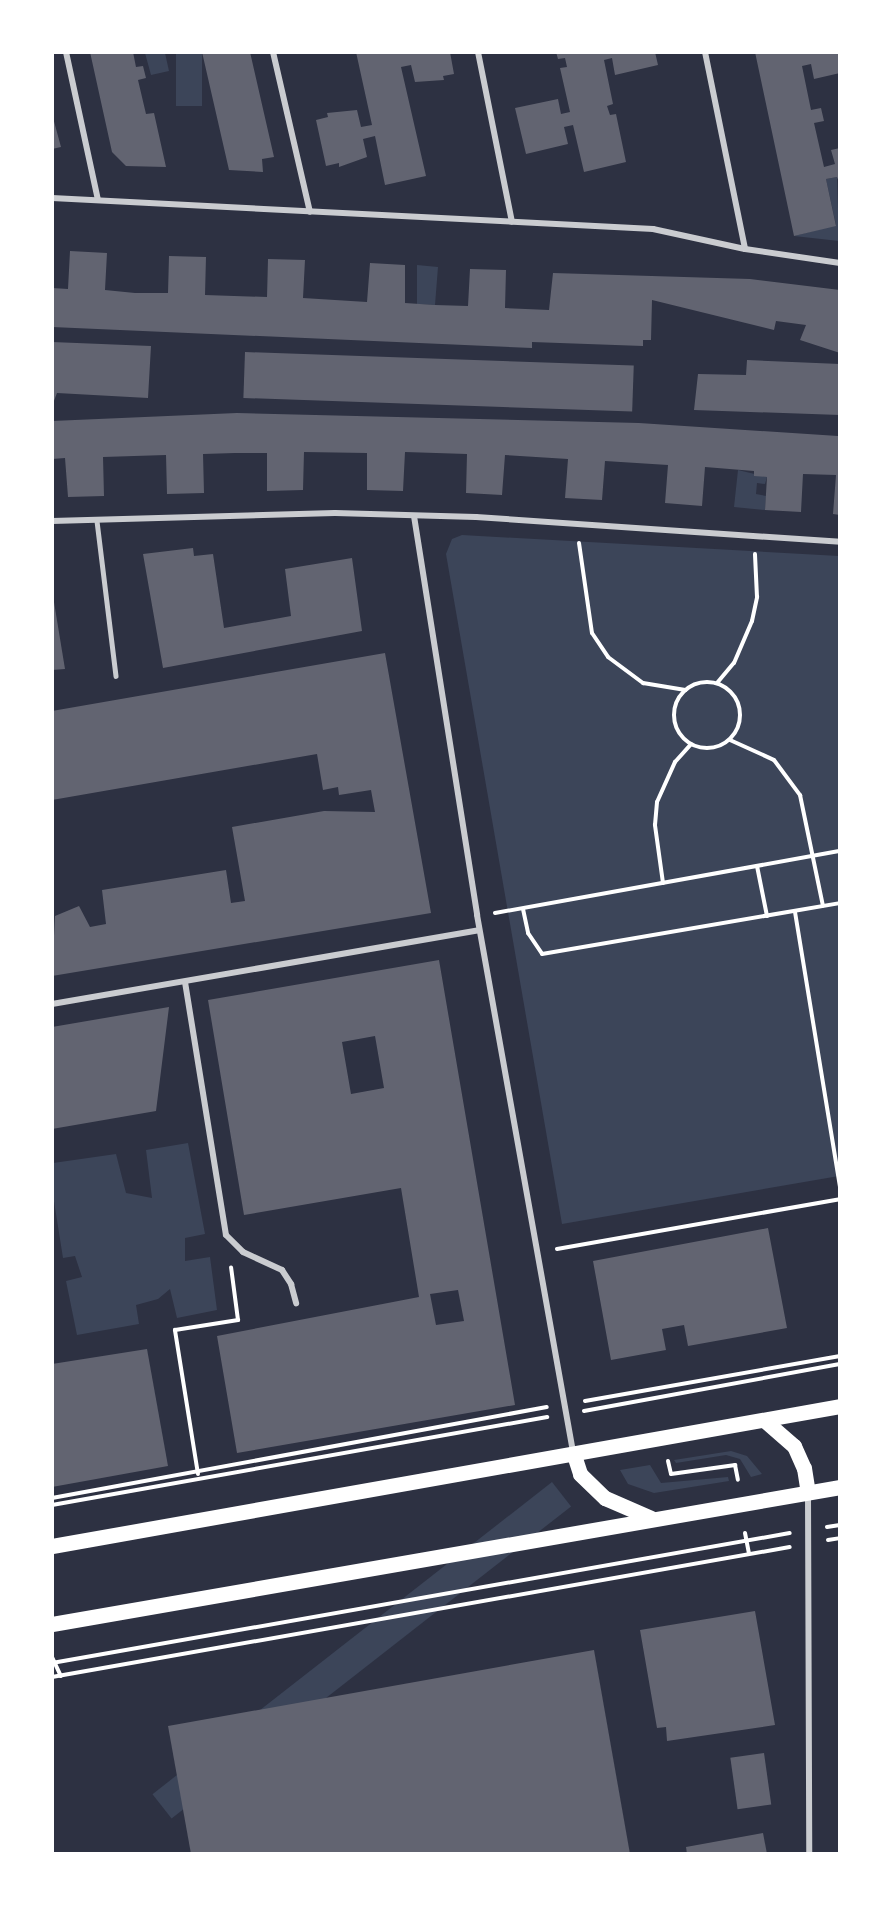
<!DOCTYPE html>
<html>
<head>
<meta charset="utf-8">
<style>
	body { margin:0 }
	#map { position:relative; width:892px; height:1906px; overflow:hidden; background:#2d3142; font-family:"Titillium Web",sans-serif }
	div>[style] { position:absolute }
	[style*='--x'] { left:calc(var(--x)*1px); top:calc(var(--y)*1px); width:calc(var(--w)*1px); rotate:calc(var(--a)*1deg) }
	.green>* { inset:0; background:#3c4559; transform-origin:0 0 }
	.building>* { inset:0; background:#626471; transform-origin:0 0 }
	.path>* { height:4px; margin:-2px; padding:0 2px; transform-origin:2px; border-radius:2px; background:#fff }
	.path>.ring { margin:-2px; padding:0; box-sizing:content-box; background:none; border:4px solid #fff; border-radius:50% }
	.service>* { height:4.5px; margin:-2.25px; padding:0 2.25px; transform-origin:2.25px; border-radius:2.25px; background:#caccd0 }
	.minor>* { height:6px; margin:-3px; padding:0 3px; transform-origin:3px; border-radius:3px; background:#caccd0 }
	.primary>* { height:15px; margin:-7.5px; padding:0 7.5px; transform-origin:7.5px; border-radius:7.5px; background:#fff }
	span { translate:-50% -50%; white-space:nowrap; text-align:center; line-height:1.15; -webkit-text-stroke:6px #fff; paint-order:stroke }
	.frame { position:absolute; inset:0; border:54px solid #fff; pointer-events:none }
</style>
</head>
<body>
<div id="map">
	<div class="green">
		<i style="clip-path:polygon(145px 53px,165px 53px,169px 71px,151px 75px)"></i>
		<i style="left:176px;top:53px;width:26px;height:53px"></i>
		<i style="clip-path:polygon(837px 177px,839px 241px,794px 236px,836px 225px,826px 179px)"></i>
		<i style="clip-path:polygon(417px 265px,438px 267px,435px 305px,417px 304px)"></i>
		<i style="clip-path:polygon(738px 470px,767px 477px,765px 484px,757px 483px,756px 494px,766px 496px,765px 510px,734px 507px)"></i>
		<i style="clip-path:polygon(462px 535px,839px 556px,839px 1176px,562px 1224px,446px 554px,452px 539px)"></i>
		<i style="clip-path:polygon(188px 1143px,205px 1234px,185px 1238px,185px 1261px,210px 1257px,217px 1310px,177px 1318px,170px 1289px,158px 1299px,136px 1305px,139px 1324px,77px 1335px,66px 1281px,82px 1277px,75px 1256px,63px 1258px,53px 1195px,53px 1163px,116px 1154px,126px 1193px,152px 1198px,146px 1150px)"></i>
		<i style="clip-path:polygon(731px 1451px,747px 1456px,762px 1474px,751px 1477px,740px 1459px,726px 1455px,676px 1463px,674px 1460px)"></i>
		<i style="clip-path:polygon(650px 1465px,661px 1483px,728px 1477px,729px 1481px,654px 1493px,628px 1484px,620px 1470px)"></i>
		<i style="left:552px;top:1482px;width:31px;height:507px;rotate:52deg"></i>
	</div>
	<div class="building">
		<i style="clip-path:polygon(90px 52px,133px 52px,136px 67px,143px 66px,146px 78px,138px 80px,146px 114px,154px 113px,166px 167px,126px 166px,112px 152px)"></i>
		<i style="clip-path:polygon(202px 52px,250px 52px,274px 157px,262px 159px,263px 172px,229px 170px)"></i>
		<i style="clip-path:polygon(356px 52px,450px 52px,454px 74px,443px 76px,444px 80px,415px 82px,411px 65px,401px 67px,426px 176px,385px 185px,375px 136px,363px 139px,367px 157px,339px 167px,339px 163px,326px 166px,316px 120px,328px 117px,327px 113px,357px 110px,361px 127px,372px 125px)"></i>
		<i style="clip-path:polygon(556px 52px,655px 52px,658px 65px,615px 75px,612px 58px,604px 60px,613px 104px,607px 106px,610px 115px,616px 114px,626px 162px,584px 172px,573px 125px,564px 127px,568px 144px,526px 154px,515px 108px,558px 99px,561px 114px,570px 112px,560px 68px,567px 67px,565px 58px,558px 59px)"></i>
		<i style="clip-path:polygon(755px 52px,840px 52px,840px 73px,814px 79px,811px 64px,802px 66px,811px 110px,821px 108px,824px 121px,814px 123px,824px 167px,835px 164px,831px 150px,840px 148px,840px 185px,837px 177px,826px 179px,836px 226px,794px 236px)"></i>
		<i style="clip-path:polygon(52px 114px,61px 147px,52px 149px)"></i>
		<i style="clip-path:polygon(70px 251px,107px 253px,105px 290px,135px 293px,168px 293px,169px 256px,206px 257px,205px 295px,267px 297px,268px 259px,305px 260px,303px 298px,367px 302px,370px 263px,405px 265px,405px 303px,435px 305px,468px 306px,470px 269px,506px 270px,505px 308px,549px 310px,553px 273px,750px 279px,840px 290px,840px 353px,800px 340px,806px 325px,776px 321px,774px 330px,652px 300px,651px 340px,643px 340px,643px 346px,532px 342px,532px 348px,52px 327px,52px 288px,68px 289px)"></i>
		<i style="clip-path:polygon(52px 342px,151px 346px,148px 398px,57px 393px,52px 406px)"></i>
		<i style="left:245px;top:352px;width:389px;height:46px;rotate:2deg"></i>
		<i style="clip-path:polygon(747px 360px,840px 364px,840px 415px,694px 410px,698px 374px,746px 375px)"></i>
		<i style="clip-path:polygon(237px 413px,639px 423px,838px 436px,840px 515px,833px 514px,836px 475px,803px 474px,801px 512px,765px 510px,767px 477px,754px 476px,754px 471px,705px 467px,702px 506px,665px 503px,668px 465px,605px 461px,602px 500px,565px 498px,568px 459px,505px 455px,502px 495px,466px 493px,467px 454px,405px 452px,403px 491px,367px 490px,367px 453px,304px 452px,303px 490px,267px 491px,267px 453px,235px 453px,203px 454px,204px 493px,167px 494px,166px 455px,103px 457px,104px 496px,68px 497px,65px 458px,52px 459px,52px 421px)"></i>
		<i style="clip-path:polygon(193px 548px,194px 556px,213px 554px,224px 628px,291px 616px,285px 569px,352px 558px,362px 631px,163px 668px,143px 554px)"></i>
		<i style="clip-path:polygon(52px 590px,65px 669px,52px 670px)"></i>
		<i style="clip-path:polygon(385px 653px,431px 913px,52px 976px,55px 916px,79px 906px,90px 927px,106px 924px,102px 890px,226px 870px,231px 903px,245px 901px,232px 827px,324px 811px,375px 812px,371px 790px,339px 795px,338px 787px,323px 790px,317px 754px,52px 800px,52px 711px)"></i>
		<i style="clip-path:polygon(evenodd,439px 960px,515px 1405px,237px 1453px,217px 1336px,419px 1297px,401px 1188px,244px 1215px,208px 1000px,439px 960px,375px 1036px,384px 1088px,351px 1094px,342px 1042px,375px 1036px,439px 960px,458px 1290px,464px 1321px,436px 1325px,430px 1294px,458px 1290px)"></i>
		<i style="clip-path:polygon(169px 1007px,156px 1111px,52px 1129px,52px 1027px)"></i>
		<i style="clip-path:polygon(768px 1228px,787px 1328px,688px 1346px,684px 1325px,662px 1329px,666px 1350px,611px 1360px,593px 1261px)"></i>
		<i style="clip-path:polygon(147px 1349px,168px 1466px,52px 1487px,52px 1364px)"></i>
		<i style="clip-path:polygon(755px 1611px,775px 1725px,667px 1741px,666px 1727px,657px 1728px,640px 1630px)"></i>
		<i style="clip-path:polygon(594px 1650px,630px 1854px,191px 1854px,168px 1726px)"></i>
		<i style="left:764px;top:1753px;width:52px;height:34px;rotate:82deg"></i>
		<i style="clip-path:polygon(763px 1833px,767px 1854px,687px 1854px,686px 1847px)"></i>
	</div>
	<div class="path">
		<i style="--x:579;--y:543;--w:91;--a:81.8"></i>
		<i style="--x:592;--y:633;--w:29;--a:56"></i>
		<i style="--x:608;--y:657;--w:44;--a:36.6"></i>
		<i style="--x:643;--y:683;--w:43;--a:9.5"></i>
		<i class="ring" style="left:674px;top:682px;width:62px;height:62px"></i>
		<i style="--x:717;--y:683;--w:26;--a:-50"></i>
		<i style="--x:734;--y:663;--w:46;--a:-66.8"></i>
		<i style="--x:752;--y:621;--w:25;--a:-78"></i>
		<i style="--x:757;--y:597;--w:43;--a:-92.7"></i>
		<i style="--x:730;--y:740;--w:48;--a:24.4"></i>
		<i style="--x:774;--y:760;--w:44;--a:53.4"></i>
		<i style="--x:800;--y:795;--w:113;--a:78.3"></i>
		<i style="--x:757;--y:866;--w:51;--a:78.7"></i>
		<i style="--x:663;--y:883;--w:59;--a:-97.9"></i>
		<i style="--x:655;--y:825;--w:23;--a:-85"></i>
		<i style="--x:657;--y:802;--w:44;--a:-65.8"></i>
		<i style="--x:675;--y:762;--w:24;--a:-48"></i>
		<i style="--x:523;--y:909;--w:25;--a:78"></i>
		<i style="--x:528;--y:933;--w:25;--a:56"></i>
		<i style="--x:542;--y:954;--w:302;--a:-9.7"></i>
		<i style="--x:795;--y:912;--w:279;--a:80.7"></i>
		<i style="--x:495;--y:913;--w:351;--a:-10.2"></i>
		<i style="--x:557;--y:1249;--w:287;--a:-10"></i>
		<i style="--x:585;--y:1401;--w:259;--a:-10"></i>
		<i style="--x:584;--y:1411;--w:260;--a:-10.4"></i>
		<i style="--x:668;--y:1461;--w:13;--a:77"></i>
		<i style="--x:671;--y:1474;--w:65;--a:-8"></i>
		<i style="--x:735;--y:1465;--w:15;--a:79"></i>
		<i style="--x:198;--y:1474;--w:146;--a:-99.1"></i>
		<i style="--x:175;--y:1330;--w:64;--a:-9"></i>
		<i style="--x:238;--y:1320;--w:53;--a:-97.5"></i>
		<i style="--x:52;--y:1498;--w:503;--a:-10.42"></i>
		<i style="--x:52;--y:1505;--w:503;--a:-10.08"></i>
		<i style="--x:827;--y:1527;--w:13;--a:-9"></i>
		<i style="--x:745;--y:1533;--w:21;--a:79"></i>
		<i style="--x:828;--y:1540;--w:12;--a:-9"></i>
		<i style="--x:52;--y:1657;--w:21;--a:65"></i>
		<i style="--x:52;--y:1663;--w:749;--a:-9.99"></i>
		<i style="--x:52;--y:1677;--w:749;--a:-9.99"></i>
	</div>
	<div class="service">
		<i style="--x:97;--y:521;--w:156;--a:83"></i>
	</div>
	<div class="minor">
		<i style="--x:66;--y:52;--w:151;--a:77.8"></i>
		<i style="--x:273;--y:52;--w:164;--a:77"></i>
		<i style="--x:478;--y:52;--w:173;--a:78.7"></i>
		<i style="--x:705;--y:52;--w:201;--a:78.5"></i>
		<i style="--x:52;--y:198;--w:602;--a:2.95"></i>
		<i style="--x:653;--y:229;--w:94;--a:12.3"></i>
		<i style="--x:745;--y:249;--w:96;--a:8.4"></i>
		<i style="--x:414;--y:516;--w:404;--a:81"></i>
		<i style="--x:477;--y:915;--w:546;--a:79.86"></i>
		<i style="--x:52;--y:521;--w:283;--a:-1.6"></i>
		<i style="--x:335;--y:513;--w:141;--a:1.6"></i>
		<i style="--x:476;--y:517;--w:365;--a:3.9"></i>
		<i style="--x:185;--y:982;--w:256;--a:80.8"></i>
		<i style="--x:226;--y:1235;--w:24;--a:45"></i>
		<i style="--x:243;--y:1252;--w:43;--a:24.8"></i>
		<i style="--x:282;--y:1270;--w:17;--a:57"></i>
		<i style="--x:291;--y:1284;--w:20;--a:75"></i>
		<i style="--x:52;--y:1004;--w:433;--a:-9.8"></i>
		<i style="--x:808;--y:1494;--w:360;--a:89.8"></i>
	</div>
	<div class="primary">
		<i style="--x:764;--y:1420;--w:40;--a:41"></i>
		<i style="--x:794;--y:1446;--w:24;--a:66"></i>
		<i style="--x:804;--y:1468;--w:24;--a:81"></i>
		<i style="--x:574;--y:1455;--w:20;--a:72"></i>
		<i style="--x:580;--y:1474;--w:35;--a:44"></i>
		<i style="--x:605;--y:1498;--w:50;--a:23.5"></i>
		<i style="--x:52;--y:1546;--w:800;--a:-10.07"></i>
		<i style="--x:52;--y:1624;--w:800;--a:-9.86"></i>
	</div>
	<div class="frame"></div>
</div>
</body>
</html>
